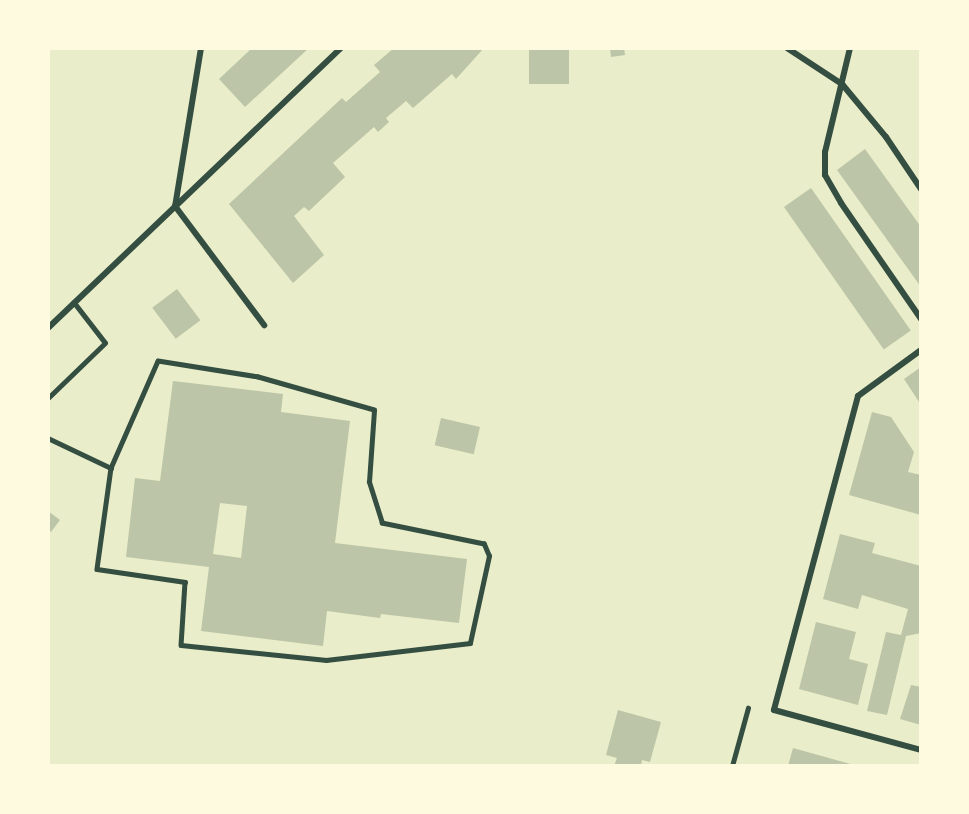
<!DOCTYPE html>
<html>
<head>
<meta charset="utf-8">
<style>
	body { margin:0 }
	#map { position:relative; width:969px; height:814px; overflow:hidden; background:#e9edc9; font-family:"PT Sans Narrow",sans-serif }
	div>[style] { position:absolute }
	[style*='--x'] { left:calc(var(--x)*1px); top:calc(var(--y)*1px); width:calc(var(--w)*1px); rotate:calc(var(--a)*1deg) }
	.building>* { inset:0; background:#bcc5a7; transform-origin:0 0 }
	.service>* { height:4.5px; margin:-2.25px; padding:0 2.25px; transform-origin:2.25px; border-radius:2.25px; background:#344e41 }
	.minor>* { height:6px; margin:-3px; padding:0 3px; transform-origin:3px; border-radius:3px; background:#344e41 }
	span { translate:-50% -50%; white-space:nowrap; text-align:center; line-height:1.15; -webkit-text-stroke:4.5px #fefae0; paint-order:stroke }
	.frame { position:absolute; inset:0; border:50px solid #fefae0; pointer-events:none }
</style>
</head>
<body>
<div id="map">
	<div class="building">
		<i style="clip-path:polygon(252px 48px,309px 48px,245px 107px,219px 79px)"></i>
		<i style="clip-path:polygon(394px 48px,484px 48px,456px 79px,452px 74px,413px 108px,406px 101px,386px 118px,389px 122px,378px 132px,374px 127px,333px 163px,345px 177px,309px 211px,304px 207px,294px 216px,324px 255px,293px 283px,229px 204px,342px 98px,346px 102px,380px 72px,374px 65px)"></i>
		<i style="left:529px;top:48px;width:40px;height:36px"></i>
		<i style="clip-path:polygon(610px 48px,624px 48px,625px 55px,611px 57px)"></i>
		<i style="clip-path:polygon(865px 149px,921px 227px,921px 287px,837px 170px)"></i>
		<i style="left:811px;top:188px;width:174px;height:33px;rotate:55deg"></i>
		<i style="left:177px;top:289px;width:39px;height:31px;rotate:53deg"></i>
		<i style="clip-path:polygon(921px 367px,921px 405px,904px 379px)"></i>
		<i style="clip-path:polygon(evenodd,173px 381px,283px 394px,281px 412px,350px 421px,335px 543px,467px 559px,459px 623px,381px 614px,380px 618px,327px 611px,323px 646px,201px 631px,209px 567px,126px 557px,135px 478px,160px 481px,173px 381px,220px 503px,247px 506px,241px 558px,213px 554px,220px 503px)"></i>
		<i style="clip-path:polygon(872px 412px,891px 417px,914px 452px,908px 472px,921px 475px,921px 515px,849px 495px)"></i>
		<i style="left:441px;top:418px;width:40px;height:28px;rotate:13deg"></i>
		<i style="clip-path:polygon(48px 511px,60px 520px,51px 532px,48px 529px)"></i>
		<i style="clip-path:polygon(840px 534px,875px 543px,872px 553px,921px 566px,921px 633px,906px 636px,887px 715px,867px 711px,886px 632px,901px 635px,908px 609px,862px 595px,858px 609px,823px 599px)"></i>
		<i style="clip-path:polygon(816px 622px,856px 632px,849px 659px,868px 664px,858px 705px,799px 689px)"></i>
		<i style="clip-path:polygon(911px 685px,921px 687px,921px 725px,900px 719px)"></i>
		<i style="clip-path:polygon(618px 710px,661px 722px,650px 762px,642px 760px,641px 766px,614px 766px,617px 758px,606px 755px)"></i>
		<i style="clip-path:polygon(793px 748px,854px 765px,854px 766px,788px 766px)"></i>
	</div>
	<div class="service">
		<i style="--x:48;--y:398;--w:79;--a:-44"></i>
		<i style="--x:105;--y:343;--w:51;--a:-127.8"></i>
		<i style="--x:48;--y:438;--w:70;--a:25.5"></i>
		<i style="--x:111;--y:468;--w:102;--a:97.9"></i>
		<i style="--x:97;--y:569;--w:89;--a:8.4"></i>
		<i style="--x:185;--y:582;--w:63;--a:93.6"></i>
		<i style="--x:181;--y:645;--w:146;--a:5.9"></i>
		<i style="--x:326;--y:660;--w:145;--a:-6.7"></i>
		<i style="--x:470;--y:643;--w:89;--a:-77.7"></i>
		<i style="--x:489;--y:556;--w:13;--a:-113"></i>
		<i style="--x:484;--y:544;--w:104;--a:-168.4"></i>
		<i style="--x:382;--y:523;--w:43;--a:-107.6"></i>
		<i style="--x:369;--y:482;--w:72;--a:-86"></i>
		<i style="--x:374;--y:410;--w:121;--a:-164.1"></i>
		<i style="--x:258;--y:377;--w:101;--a:-170.9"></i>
		<i style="--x:158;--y:361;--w:117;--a:113.7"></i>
		<i style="--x:732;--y:766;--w:60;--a:-74.6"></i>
	</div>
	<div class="minor">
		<i style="--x:201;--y:48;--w:160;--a:99.3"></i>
		<i style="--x:175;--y:206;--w:149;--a:53.2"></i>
		<i style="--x:787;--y:48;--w:66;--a:33.2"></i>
		<i style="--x:842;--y:84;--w:69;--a:50.3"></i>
		<i style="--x:886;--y:137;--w:63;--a:56.1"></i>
		<i style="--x:850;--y:48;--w:107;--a:103.5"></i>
		<i style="--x:825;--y:152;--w:23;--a:90"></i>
		<i style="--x:825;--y:175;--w:32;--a:60"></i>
		<i style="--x:841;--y:203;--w:141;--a:55.4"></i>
		<i style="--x:48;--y:328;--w:405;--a:-43.7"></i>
		<i style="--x:921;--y:350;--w:78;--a:143.9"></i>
		<i style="--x:858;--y:396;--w:325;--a:105"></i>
		<i style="--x:774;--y:710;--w:152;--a:15.2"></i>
	</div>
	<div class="frame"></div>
</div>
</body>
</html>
